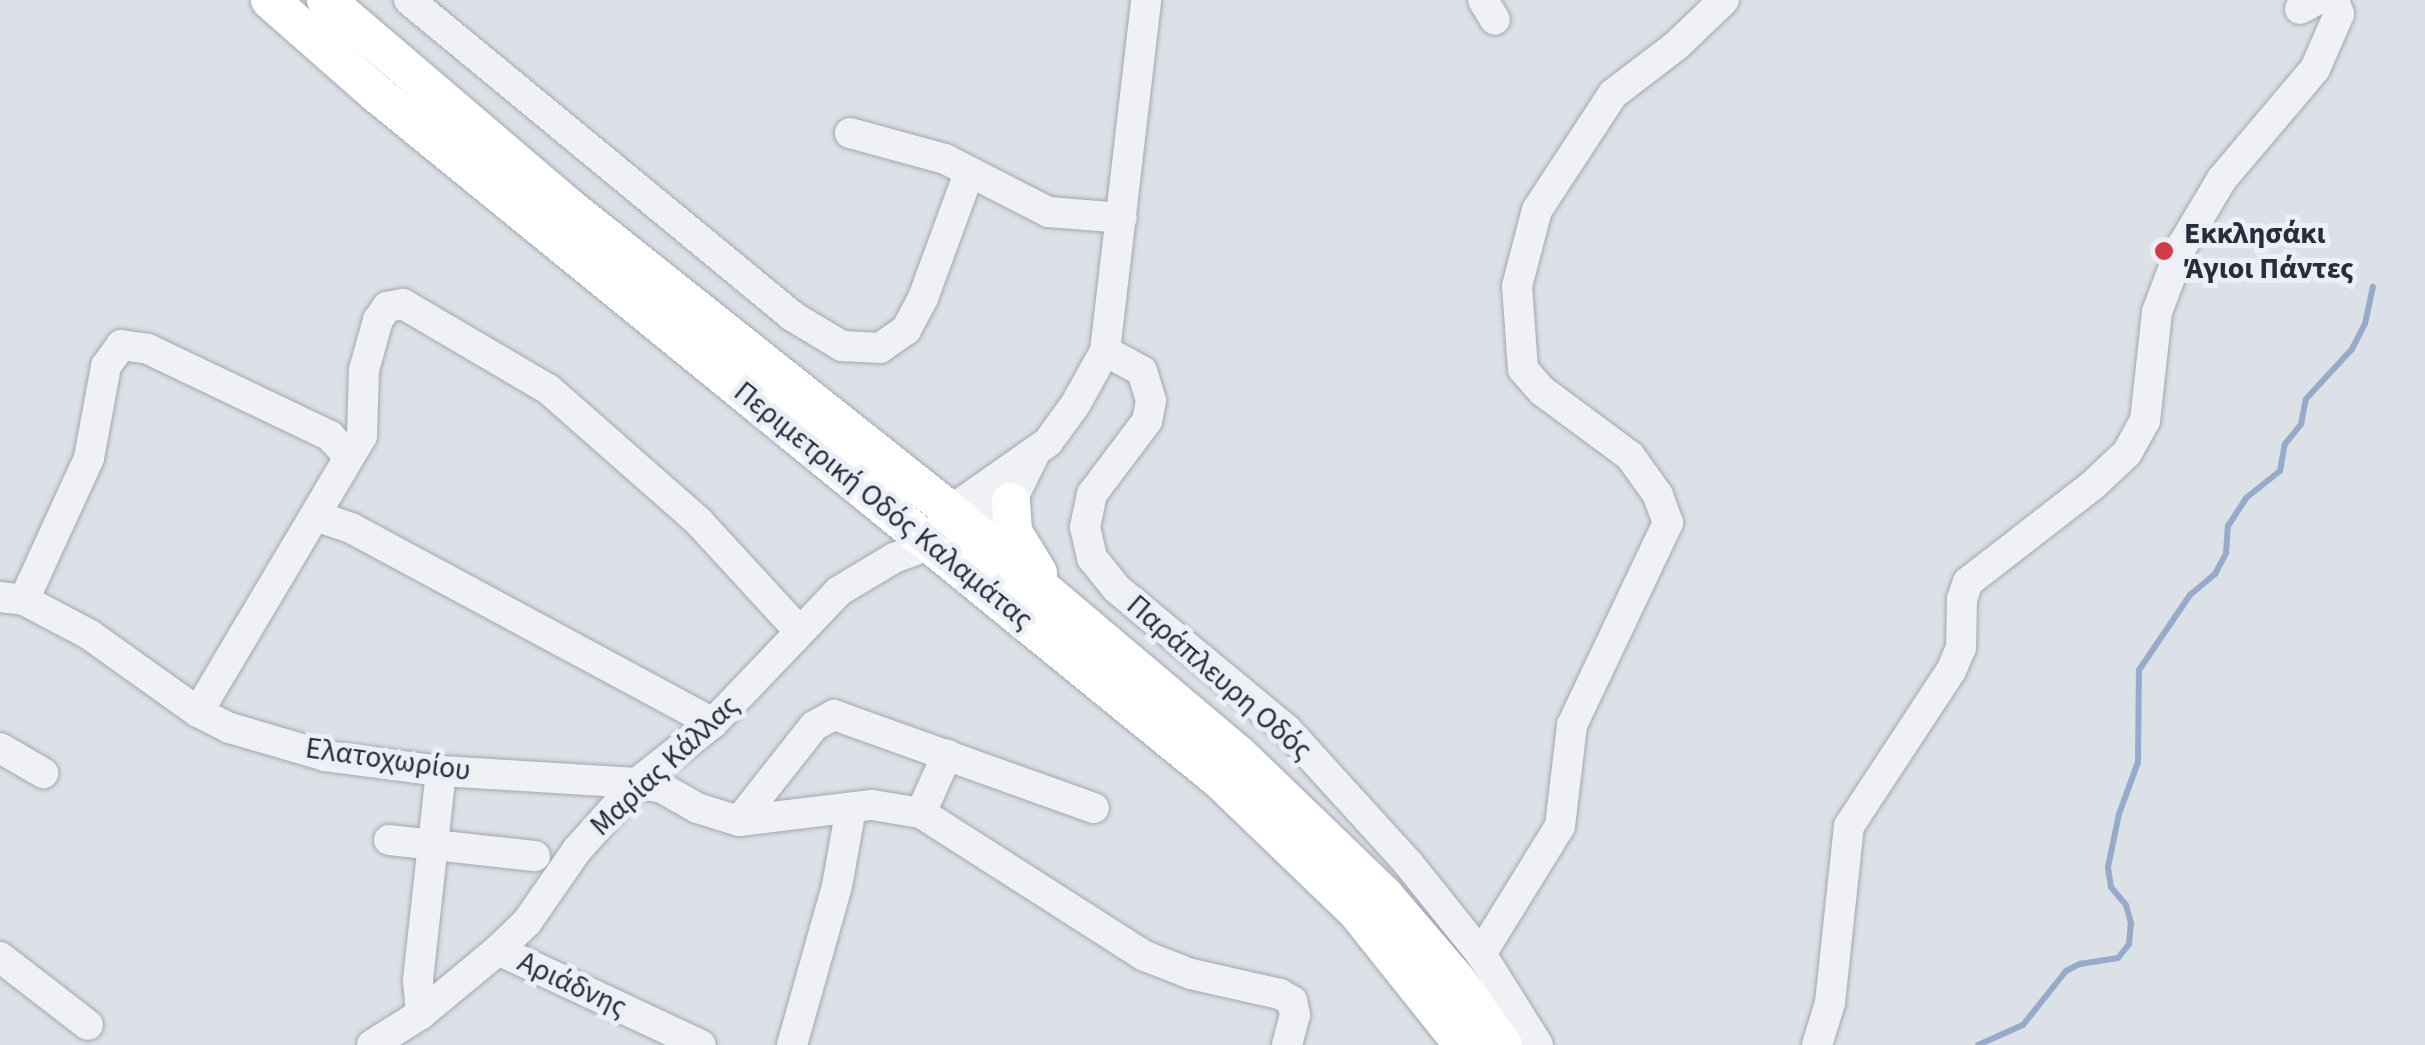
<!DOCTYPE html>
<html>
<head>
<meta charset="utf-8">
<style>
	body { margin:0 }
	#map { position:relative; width:2425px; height:1045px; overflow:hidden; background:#dce0e7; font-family:"Source Sans 3",sans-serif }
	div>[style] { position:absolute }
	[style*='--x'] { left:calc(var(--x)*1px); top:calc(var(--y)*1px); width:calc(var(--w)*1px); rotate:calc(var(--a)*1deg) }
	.stream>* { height:6px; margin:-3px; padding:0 3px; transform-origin:3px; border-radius:3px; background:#96abc9 }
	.roads { filter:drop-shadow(0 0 2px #a2a7b1) drop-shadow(0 0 2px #a2a7b1) }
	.minor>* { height:30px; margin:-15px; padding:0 15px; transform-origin:15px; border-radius:15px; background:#eff1f5 }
	.major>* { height:38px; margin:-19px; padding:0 19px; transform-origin:19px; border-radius:19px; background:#fff }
	.dots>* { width:28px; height:28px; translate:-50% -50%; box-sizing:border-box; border:5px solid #eceff5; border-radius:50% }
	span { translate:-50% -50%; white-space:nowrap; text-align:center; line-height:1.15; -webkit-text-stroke:10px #eceff5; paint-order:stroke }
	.poi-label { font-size:30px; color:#262d3e; font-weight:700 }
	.left { translate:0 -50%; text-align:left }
	.street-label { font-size:30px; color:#262d3e }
</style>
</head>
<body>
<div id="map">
	<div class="stream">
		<i style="--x:1978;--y:1045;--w:49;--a:-24"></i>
		<i style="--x:2023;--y:1025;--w:69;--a:-51.5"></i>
		<i style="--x:2066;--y:971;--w:16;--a:-27"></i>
		<i style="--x:2080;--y:964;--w:38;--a:-9"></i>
		<i style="--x:2118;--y:958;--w:18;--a:-52"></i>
		<i style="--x:2129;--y:944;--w:21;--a:-85"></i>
		<i style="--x:2131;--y:923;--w:19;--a:-106"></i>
		<i style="--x:2126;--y:905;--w:23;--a:-130"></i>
		<i style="--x:2111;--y:887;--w:20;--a:-99"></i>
		<i style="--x:2108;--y:867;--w:54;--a:-78.3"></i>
		<i style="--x:2119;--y:814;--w:55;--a:-69.9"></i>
		<i style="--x:2138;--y:762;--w:92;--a:-89.4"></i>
		<i style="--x:2139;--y:670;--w:91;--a:-55.8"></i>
		<i style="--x:2190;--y:595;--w:33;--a:-40"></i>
		<i style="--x:2215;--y:574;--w:24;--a:-62"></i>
		<i style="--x:2226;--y:553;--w:27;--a:-86"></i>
		<i style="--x:2228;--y:526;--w:33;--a:-57"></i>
		<i style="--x:2246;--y:498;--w:43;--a:-38.5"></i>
		<i style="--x:2280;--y:471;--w:27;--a:-80"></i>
		<i style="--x:2285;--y:444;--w:26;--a:-51"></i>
		<i style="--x:2301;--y:424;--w:25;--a:-79"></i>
		<i style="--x:2306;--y:399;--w:68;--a:-47.4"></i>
		<i style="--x:2352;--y:349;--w:28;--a:-63"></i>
		<i style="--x:2365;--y:324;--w:38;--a:-78"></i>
	</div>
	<div class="roads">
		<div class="minor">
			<i style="--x:409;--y:0;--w:497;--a:39.5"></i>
			<i style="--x:792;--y:316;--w:58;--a:31"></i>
			<i style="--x:842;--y:346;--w:38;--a:3"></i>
			<i style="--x:880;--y:348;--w:32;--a:-35"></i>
			<i style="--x:906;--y:330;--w:36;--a:-62"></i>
			<i style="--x:923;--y:298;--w:133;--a:-69.8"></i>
			<i style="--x:1483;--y:0;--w:23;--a:59"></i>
			<i style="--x:2300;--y:9;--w:19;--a:-28"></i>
			<i style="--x:850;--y:133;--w:98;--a:15.3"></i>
			<i style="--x:945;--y:159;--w:116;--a:27.2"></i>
			<i style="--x:1048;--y:212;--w:74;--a:4.6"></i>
			<i style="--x:1105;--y:351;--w:42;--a:28.4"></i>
			<i style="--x:1142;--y:371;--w:31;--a:73"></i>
			<i style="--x:1151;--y:401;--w:20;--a:101"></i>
			<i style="--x:1147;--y:421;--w:91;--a:127"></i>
			<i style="--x:1092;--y:494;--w:34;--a:102"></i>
			<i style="--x:1085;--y:527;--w:32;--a:77"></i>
			<i style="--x:1092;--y:558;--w:38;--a:51"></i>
			<i style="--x:1116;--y:588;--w:222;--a:39.7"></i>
			<i style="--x:1287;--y:730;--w:180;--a:47.7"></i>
			<i style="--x:1408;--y:863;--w:117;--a:51.3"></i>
			<i style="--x:1481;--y:954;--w:107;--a:57.9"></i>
			<i style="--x:316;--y:516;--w:37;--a:19"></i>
			<i style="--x:351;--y:528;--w:411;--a:28.3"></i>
			<i style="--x:939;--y:528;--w:20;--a:-57"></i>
			<i style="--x:950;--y:511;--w:120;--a:-35.1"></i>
			<i style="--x:1048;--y:442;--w:46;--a:-53.9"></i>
			<i style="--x:1075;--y:405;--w:62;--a:-60.9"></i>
			<i style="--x:1105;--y:351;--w:353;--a:-83.3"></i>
			<i style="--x:0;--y:597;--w:24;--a:7"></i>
			<i style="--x:24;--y:600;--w:75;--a:27.9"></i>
			<i style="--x:90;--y:635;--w:133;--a:35.5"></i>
			<i style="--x:198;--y:712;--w:36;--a:27"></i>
			<i style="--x:230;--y:728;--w:99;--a:16.4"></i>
			<i style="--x:325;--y:756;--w:117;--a:7.4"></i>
			<i style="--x:441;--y:771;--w:196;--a:3.5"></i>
			<i style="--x:637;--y:783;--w:25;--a:11"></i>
			<i style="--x:662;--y:788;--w:40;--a:29.7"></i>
			<i style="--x:697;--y:808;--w:44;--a:17.2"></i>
			<i style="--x:739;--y:821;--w:134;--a:-6.9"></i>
			<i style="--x:872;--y:805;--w:50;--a:9.3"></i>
			<i style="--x:921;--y:813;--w:266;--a:32.6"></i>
			<i style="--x:1145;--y:956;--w:49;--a:21.4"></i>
			<i style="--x:1191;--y:974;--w:91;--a:12.7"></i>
			<i style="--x:1280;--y:994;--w:14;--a:30"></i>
			<i style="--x:1292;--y:1001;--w:14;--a:78"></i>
			<i style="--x:1295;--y:1015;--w:31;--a:105"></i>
			<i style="--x:24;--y:600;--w:156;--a:-65.4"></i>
			<i style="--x:89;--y:458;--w:94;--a:-79.5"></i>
			<i style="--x:106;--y:366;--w:26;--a:-54"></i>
			<i style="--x:121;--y:345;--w:27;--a:8"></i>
			<i style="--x:148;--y:349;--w:202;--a:25.5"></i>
			<i style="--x:330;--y:436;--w:28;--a:48"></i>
			<i style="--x:198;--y:712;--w:321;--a:-59.3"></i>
			<i style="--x:362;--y:436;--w:66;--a:-88.3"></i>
			<i style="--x:364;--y:370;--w:52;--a:-74.4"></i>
			<i style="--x:378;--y:320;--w:16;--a:-55"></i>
			<i style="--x:387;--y:307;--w:16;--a:-11"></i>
			<i style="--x:403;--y:304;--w:168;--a:30.4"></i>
			<i style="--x:548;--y:389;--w:200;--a:41.3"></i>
			<i style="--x:698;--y:521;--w:149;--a:47.4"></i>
			<i style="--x:0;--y:748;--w:50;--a:30.2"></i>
			<i style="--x:921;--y:813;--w:64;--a:-65.9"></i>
			<i style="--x:739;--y:821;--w:121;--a:-51.7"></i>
			<i style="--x:814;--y:726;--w:23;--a:-29"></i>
			<i style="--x:834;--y:715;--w:276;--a:19.7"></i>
			<i style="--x:389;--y:840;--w:147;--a:6.3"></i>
			<i style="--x:498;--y:950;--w:224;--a:25.1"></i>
			<i style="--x:1481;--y:954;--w:150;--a:-58.3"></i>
			<i style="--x:1560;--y:826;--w:102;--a:-83.2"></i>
			<i style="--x:1572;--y:725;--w:224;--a:-64.6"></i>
			<i style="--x:1668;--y:523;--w:30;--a:-110"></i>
			<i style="--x:1658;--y:495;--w:48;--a:-125.7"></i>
			<i style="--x:1630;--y:456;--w:109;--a:-143.5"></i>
			<i style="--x:1542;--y:391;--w:29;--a:-131"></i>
			<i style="--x:1523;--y:369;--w:83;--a:-94.1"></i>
			<i style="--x:1517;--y:286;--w:79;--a:-75.3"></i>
			<i style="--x:1537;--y:210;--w:139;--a:-56.8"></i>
			<i style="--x:1613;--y:94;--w:81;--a:-37.4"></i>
			<i style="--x:1677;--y:45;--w:65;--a:-43.8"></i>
			<i style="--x:0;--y:957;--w:111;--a:37.7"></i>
			<i style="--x:421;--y:1014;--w:34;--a:-95"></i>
			<i style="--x:418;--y:980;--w:210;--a:-83.7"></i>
			<i style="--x:372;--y:1045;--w:58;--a:-32.3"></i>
			<i style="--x:421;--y:1014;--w:100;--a:-39.7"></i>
			<i style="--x:498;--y:950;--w:40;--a:-44"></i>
			<i style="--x:527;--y:922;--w:88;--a:-55.2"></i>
			<i style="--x:577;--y:850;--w:90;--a:-48.2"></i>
			<i style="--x:637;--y:783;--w:97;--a:-38.3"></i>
			<i style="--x:713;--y:723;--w:182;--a:-46.3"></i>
			<i style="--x:839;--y:591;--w:64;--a:-31"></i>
			<i style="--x:894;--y:558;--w:83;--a:-20.4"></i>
			<i style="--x:972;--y:529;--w:47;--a:-34.7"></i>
			<i style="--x:1011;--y:502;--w:52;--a:-63.9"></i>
			<i style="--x:792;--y:1045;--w:165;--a:-74.2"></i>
			<i style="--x:837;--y:886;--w:79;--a:-79.8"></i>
			<i style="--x:1817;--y:1045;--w:44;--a:-72.8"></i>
			<i style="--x:1830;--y:1003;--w:178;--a:-83.9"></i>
			<i style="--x:1849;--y:826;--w:186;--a:-56.7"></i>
			<i style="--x:1951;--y:671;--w:25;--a:-67"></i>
			<i style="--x:1961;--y:648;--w:49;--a:-88.8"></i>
			<i style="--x:1962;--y:599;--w:18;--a:-71"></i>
			<i style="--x:1968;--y:582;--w:158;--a:-37.8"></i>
			<i style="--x:2093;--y:485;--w:47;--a:-43.3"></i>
			<i style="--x:2127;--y:453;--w:37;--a:-61"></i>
			<i style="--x:2145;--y:421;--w:110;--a:-83.7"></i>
			<i style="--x:2157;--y:312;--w:71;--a:-69.3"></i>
			<i style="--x:2182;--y:246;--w:78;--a:-59.2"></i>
			<i style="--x:2222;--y:179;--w:144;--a:-49.8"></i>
			<i style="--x:2315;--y:69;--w:60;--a:-66.4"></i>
			<i style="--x:2339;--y:14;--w:15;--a:-110"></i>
		</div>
		<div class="major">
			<i style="--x:270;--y:0;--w:142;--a:41.3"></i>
			<i style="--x:377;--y:94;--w:1088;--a:39.14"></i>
			<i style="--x:1221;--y:781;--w:189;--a:43.9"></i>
			<i style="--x:1357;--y:912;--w:170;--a:51.4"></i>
			<i style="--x:326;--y:0;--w:317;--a:40.5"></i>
			<i style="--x:567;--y:206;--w:490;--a:38.5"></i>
			<i style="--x:950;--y:511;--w:378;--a:40.2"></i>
			<i style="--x:1239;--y:755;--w:202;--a:44"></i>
			<i style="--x:1384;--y:895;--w:109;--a:49.5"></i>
			<i style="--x:1455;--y:978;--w:82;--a:54.4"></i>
			<i style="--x:1011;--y:502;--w:30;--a:86"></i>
			<i style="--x:1013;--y:532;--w:48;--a:58.6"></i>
		</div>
	</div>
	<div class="dots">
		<i style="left:2164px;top:251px;background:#d23c48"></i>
	</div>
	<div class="poi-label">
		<span class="left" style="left:2184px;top:251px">Εκκλησάκι<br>Άγιοι Πάντες</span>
	</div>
	<div class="street-label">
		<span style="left:883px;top:506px;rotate:39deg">Περιμετρική Οδός Καλαμάτας</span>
		<span style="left:1219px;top:678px;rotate:41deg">Παράπλευρη Οδός</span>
		<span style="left:388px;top:760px;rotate:8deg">Ελατοχωρίου</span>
		<span style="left:665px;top:766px;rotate:-43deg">Μαρίας Κάλλας</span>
		<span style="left:572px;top:985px;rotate:25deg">Αριάδνης</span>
	</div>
</div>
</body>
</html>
